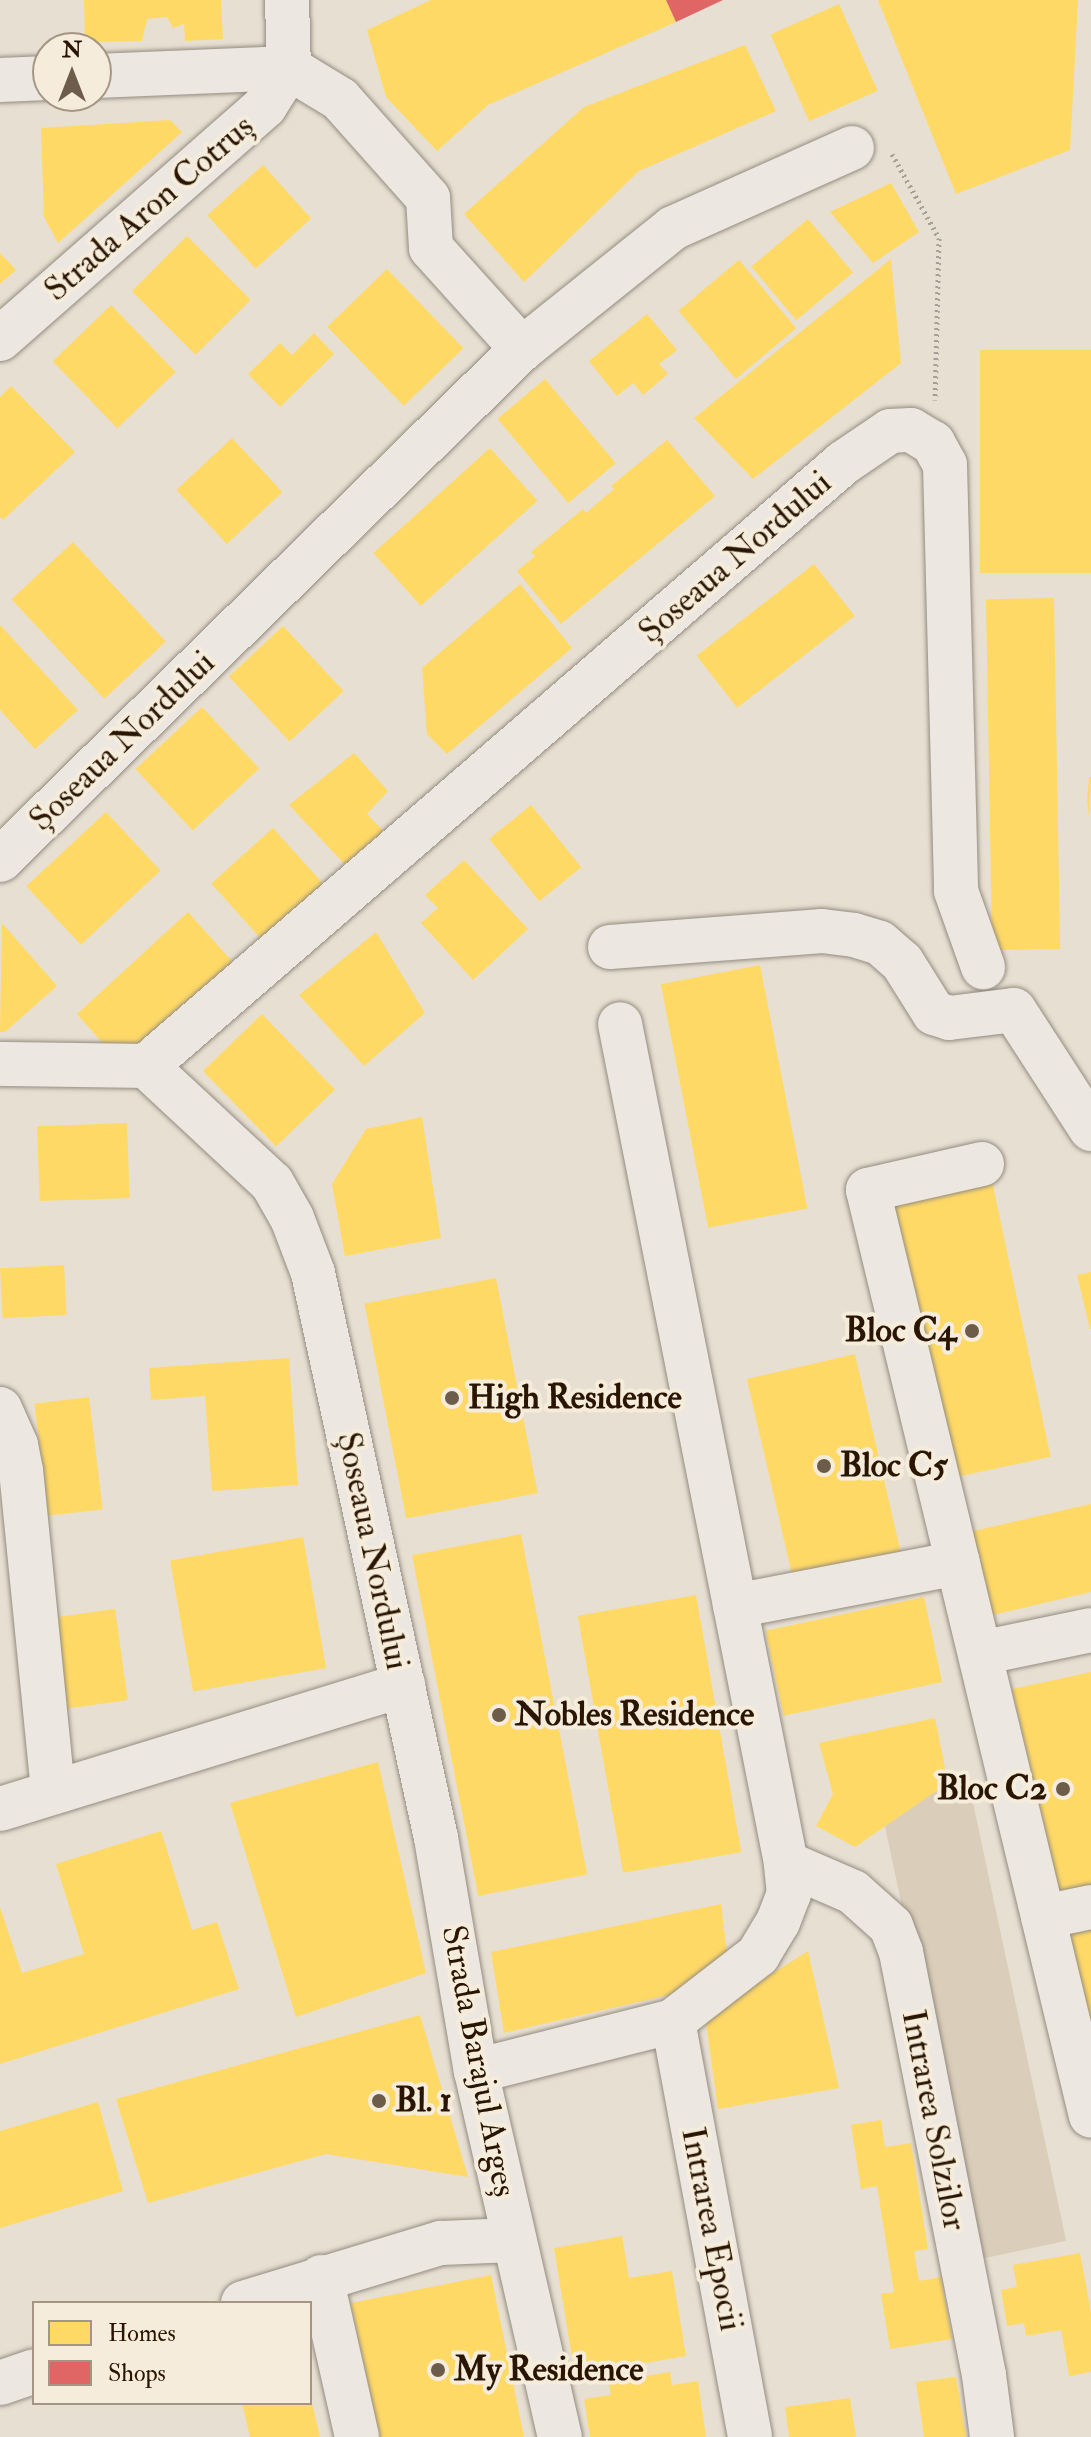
<!DOCTYPE html>
<html>
<head>
<meta charset="utf-8">
<style>
	body { margin:0 }
	#map { position:relative; width:1091px; height:2437px; overflow:hidden; background:#e7dfd1; font-family:"IM FELL Double Pica",serif }
	div>[style] { position:absolute }
	[style*='--x'] { left:calc(var(--x)*1px); top:calc(var(--y)*1px); width:calc(var(--w)*1px); rotate:calc(var(--a)*1deg) }
	.green>* { inset:0; background:#dacdb9; transform-origin:0 0 }
	.homes>* { inset:0; background:#ffd966; transform-origin:0 0 }
	.shops>* { inset:0; background:#e06666 }
	.path>* { height:5px; margin-top:-2.5px; transform-origin:0; background:repeating-linear-gradient(90deg,#a59f98 0 2px,transparent 0 6px) }
	.roads { filter:drop-shadow(0 0 2px #938c81) drop-shadow(0 0 2px #938c81) }
	.minor>* { height:44px; margin:-22px; padding:0 22px; transform-origin:22px; border-radius:22px; background:#ece8e1 }
	.dots>* { width:22px; height:22px; translate:-50% -50%; box-sizing:border-box; border:4px solid #f6ecdb; border-radius:50% }
	span { translate:-50% -50%; white-space:nowrap; text-align:center; line-height:1.15; -webkit-text-stroke:8px #f6ecdb; paint-order:stroke }
	.street-label { font-size:34px; color:#2a1600 }
	.poi-label { font-size:34px; color:#2a1600; font-weight:700 }
	.right { translate:-100% -50%; text-align:right }
	.left { translate:0 -50%; text-align:left }
	.legend { position:absolute; left:32px; top:2301px; width:280px; height:104px; box-sizing:border-box; background:#f6ecdb; border:2px solid #a49683; margin:0; padding:10px 14px; list-style:none; font-size:24px; color:#2a1600 }
	.legend li { display:flex; align-items:center; gap:16px; height:40px }
	.legend b { width:40px; border:2px solid #a49683 }
	.north { position:absolute; left:32px; top:32px; width:80px; height:80px; box-sizing:border-box; background:#f6ecdb; border:2px solid #a49683; border-radius:50%; rotate:0deg; font-size:22px; font-weight:700; line-height:32px; text-align:center; color:#2a1600 }
	.north::after { content:''; display:block; margin:auto; width:28px; height:36px; background:#6c5c49; clip-path:polygon(50% 0,100% 100%,50% 72%,0 100%) }
</style>
</head>
<body>
<div id="map">
	<div class="green">
		<i style="left:969px;top:1784px;width:467px;height:91px;rotate:78deg"></i>
	</div>
	<div class="homes">
		<i style="clip-path:polygon(84px 0,221px 0,223px 39px,185px 41px,184px 24px,173px 28px,167px 17px,147px 19px,142px 41px,85px 42px)"></i>
		<i style="clip-path:polygon(431px 0,666px 0,676px 22px,488px 105px,437px 151px,386px 97px,367px 30px)"></i>
		<i style="clip-path:polygon(878px 0,1078px 0,1070px 150px,956px 194px)"></i>
		<i style="left:839px;top:4px;width:95px;height:75px;rotate:66deg"></i>
		<i style="clip-path:polygon(745px 45px,776px 111px,639px 171px,524px 282px,464px 214px,584px 107px)"></i>
		<i style="clip-path:polygon(170px 120px,182px 132px,58px 243px,44px 217px,41px 128px)"></i>
		<i style="left:263px;top:165px;width:72px;height:75px;rotate:48deg"></i>
		<i style="clip-path:polygon(891px 183px,919px 232px,873px 263px,830px 212px)"></i>
		<i style="left:808px;top:219px;width:70px;height:74px;rotate:50deg"></i>
		<i style="left:187px;top:236px;width:90px;height:78px;rotate:45deg"></i>
		<i style="clip-path:polygon(0 253px,16px 270px,0 284px)"></i>
		<i style="clip-path:polygon(891px 259px,901px 363px,753px 479px,694px 418px)"></i>
		<i style="left:739px;top:260px;width:89px;height:79px;rotate:50deg"></i>
		<i style="left:387px;top:269px;width:110px;height:83px;rotate:46deg"></i>
		<i style="left:111px;top:305px;width:93px;height:81px;rotate:46deg"></i>
		<i style="clip-path:polygon(647px 314px,677px 350px,659px 364px,668px 374px,643px 395px,633px 383px,617px 396px,589px 361px)"></i>
		<i style="clip-path:polygon(314px 333px,334px 354px,280px 407px,248px 374px,280px 343px,292px 355px)"></i>
		<i style="left:1091px;top:350px;width:223px;height:111px;rotate:90deg"></i>
		<i style="left:545px;top:379px;width:110px;height:62px;rotate:50deg"></i>
		<i style="clip-path:polygon(11px 386px,75px 452px,3px 520px,0 517px,0 397px)"></i>
		<i style="left:232px;top:438px;width:74px;height:76px;rotate:47deg"></i>
		<i style="clip-path:polygon(667px 440px,715px 496px,561px 624px,517px 571px,535px 556px,531px 552px,583px 509px,586px 513px,614px 489px,611px 486px)"></i>
		<i style="left:490px;top:448px;width:71px;height:157px;rotate:48deg"></i>
		<i style="left:73px;top:542px;width:136px;height:84px;rotate:47deg"></i>
		<i style="left:814px;top:564px;width:66px;height:149px;rotate:52deg"></i>
		<i style="clip-path:polygon(520px 584px,572px 648px,447px 754px,427px 734px,422px 668px)"></i>
		<i style="left:1054px;top:598px;width:351px;height:68px;rotate:89deg"></i>
		<i style="clip-path:polygon(0 625px,78px 710px,35px 749px,0 710px)"></i>
		<i style="left:283px;top:626px;width:89px;height:74px;rotate:47deg"></i>
		<i style="left:202px;top:707px;width:84px;height:91px;rotate:47deg"></i>
		<i style="clip-path:polygon(354px 753px,388px 791px,367px 814px,389px 837px,350px 870px,289px 805px)"></i>
		<i style="clip-path:polygon(1089px 777px,1091px 777px,1089px 818px,1087px 799px)"></i>
		<i style="left:531px;top:805px;width:80px;height:54px;rotate:51deg"></i>
		<i style="left:106px;top:812px;width:80px;height:109px;rotate:47deg"></i>
		<i style="left:273px;top:828px;width:76px;height:83px;rotate:48deg"></i>
		<i style="clip-path:polygon(464px 860px,528px 929px,473px 980px,421px 923px,438px 908px,425px 895px)"></i>
		<i style="clip-path:polygon(188px 912px,239px 969px,153px 1051px,113px 1055px,77px 1014px)"></i>
		<i style="clip-path:polygon(2px 923px,57px 986px,5px 1032px,0 1032px)"></i>
		<i style="clip-path:polygon(376px 932px,425px 1013px,364px 1066px,299px 995px)"></i>
		<i style="left:760px;top:965px;width:248px;height:101px;rotate:79deg"></i>
		<i style="left:262px;top:1014px;width:105px;height:82px;rotate:46deg"></i>
		<i style="clip-path:polygon(422px 1117px,441px 1238px,345px 1256px,332px 1184px,366px 1129px)"></i>
		<i style="left:127px;top:1123px;width:75px;height:90px;rotate:88deg"></i>
		<i style="left:992px;top:1181px;width:282px;height:106px;rotate:78deg"></i>
		<i style="left:64px;top:1265px;width:50px;height:64px;rotate:87deg"></i>
		<i style="clip-path:polygon(1091px 1272px,1091px 1329px,1090px 1329px,1077px 1275px)"></i>
		<i style="left:496px;top:1278px;width:219px;height:134px;rotate:79deg"></i>
		<i style="left:855px;top:1354px;width:204px;height:111px;rotate:77deg"></i>
		<i style="clip-path:polygon(289px 1358px,298px 1485px,212px 1491px,205px 1396px,151px 1400px,149px 1368px)"></i>
		<i style="left:89px;top:1397px;width:113px;height:55px;rotate:83deg"></i>
		<i style="clip-path:polygon(1091px 1504px,1091px 1592px,980px 1618px,961px 1534px)"></i>
		<i style="left:521px;top:1534px;width:347px;height:111px;rotate:79deg"></i>
		<i style="left:303px;top:1537px;width:133px;height:135px;rotate:80deg"></i>
		<i style="left:696px;top:1595px;width:261px;height:120px;rotate:80deg"></i>
		<i style="left:924px;top:1597px;width:87px;height:162px;rotate:78deg"></i>
		<i style="left:115px;top:1609px;width:92px;height:65px;rotate:82deg"></i>
		<i style="clip-path:polygon(1091px 1672px,1091px 1888px,1060px 1894px,1012px 1689px)"></i>
		<i style="clip-path:polygon(935px 1718px,948px 1783px,855px 1847px,816px 1826px,833px 1794px,819px 1743px)"></i>
		<i style="clip-path:polygon(378px 1762px,426px 1973px,296px 2017px,230px 1803px)"></i>
		<i style="clip-path:polygon(161px 1831px,192px 1930px,217px 1922px,239px 1989px,0 2064px,0 1907px,22px 1973px,84px 1954px,56px 1864px)"></i>
		<i style="clip-path:polygon(721px 1904px,727px 1953px,677px 1993px,504px 2033px,491px 1952px)"></i>
		<i style="clip-path:polygon(1091px 1919px,1091px 2030px,1066px 1925px)"></i>
		<i style="clip-path:polygon(808px 1951px,839px 2088px,718px 2109px,705px 2016px)"></i>
		<i style="clip-path:polygon(420px 2015px,468px 2177px,326px 2154px,148px 2203px,116px 2099px)"></i>
		<i style="clip-path:polygon(98px 2102px,123px 2191px,0 2228px,0 2131px)"></i>
		<i style="clip-path:polygon(881px 2120px,885px 2147px,911px 2143px,928px 2249px,914px 2251px,919px 2281px,941px 2277px,952px 2339px,890px 2349px,881px 2294px,894px 2292px,877px 2186px,861px 2189px,851px 2125px)"></i>
		<i style="clip-path:polygon(622px 2236px,629px 2278px,672px 2271px,686px 2356px,575px 2375px,554px 2248px)"></i>
		<i style="clip-path:polygon(1080px 2253px,1091px 2313px,1091px 2372px,1069px 2376px,1061px 2330px,1026px 2336px,1024px 2323px,1007px 2326px,1001px 2290px,1017px 2287px,1013px 2265px)"></i>
		<i style="clip-path:polygon(491px 2275px,524px 2437px,379px 2437px,351px 2303px)"></i>
		<i style="clip-path:polygon(670px 2372px,672px 2385px,698px 2381px,706px 2437px,590px 2437px,584px 2399px,611px 2395px,609px 2382px)"></i>
		<i style="clip-path:polygon(956px 2377px,966px 2437px,924px 2437px,916px 2382px)"></i>
		<i style="clip-path:polygon(850px 2398px,856px 2437px,789px 2437px,785px 2407px)"></i>
		<i style="clip-path:polygon(242px 2403px,312px 2403px,320px 2437px,250px 2437px)"></i>
	</div>
	<div class="shops">
		<i style="clip-path:polygon(666px 0,723px 0,676px 22px)"></i>
	</div>
	<div class="path">
		<i style="--x:892;--y:154;--w:96;--a:60.8"></i>
		<i style="--x:939;--y:238;--w:162;--a:91.4"></i>
	</div>
	<div class="roads">
		<div class="minor">
			<i style="--x:96;--y:76;--w:193;--a:-2.4"></i>
			<i style="--x:0;--y:80;--w:48;--a:-2.4"></i>
			<i style="--x:0;--y:339;--w:353;--a:-41.3"></i>
			<i style="--x:265;--y:106;--w:45;--a:-57.7"></i>
			<i style="--x:289;--y:68;--w:68;--a:-91.7"></i>
			<i style="--x:522;--y:349;--w:193;--a:-38.7"></i>
			<i style="--x:673;--y:228;--w:196;--a:-24.1"></i>
			<i style="--x:0;--y:860;--w:730;--a:-44.39"></i>
			<i style="--x:522;--y:349;--w:136;--a:-132"></i>
			<i style="--x:431;--y:248;--w:50;--a:-93.4"></i>
			<i style="--x:428;--y:198;--w:132;--a:-131.6"></i>
			<i style="--x:340;--y:99;--w:60;--a:-148.7"></i>
			<i style="--x:610;--y:947;--w:213;--a:-4.3"></i>
			<i style="--x:822;--y:931;--w:32;--a:7"></i>
			<i style="--x:854;--y:935;--w:27;--a:17"></i>
			<i style="--x:880;--y:943;--w:29;--a:41"></i>
			<i style="--x:902;--y:962;--w:60;--a:57.9"></i>
			<i style="--x:934;--y:1013;--w:16;--a:18"></i>
			<i style="--x:949;--y:1018;--w:65;--a:-7"></i>
			<i style="--x:1014;--y:1010;--w:142;--a:57.1"></i>
			<i style="--x:0;--y:1064;--w:146;--a:0.8"></i>
			<i style="--x:146;--y:1066;--w:172;--a:42.9"></i>
			<i style="--x:272;--y:1183;--w:40;--a:60.3"></i>
			<i style="--x:292;--y:1218;--w:59;--a:69.1"></i>
			<i style="--x:313;--y:1273;--w:578;--a:77.72"></i>
			<i style="--x:436;--y:1838;--w:236;--a:80.3"></i>
			<i style="--x:476;--y:2071;--w:376;--a:77.1"></i>
			<i style="--x:146;--y:1066;--w:922;--a:-40.86"></i>
			<i style="--x:843;--y:463;--w:57;--a:-34.2"></i>
			<i style="--x:890;--y:431;--w:21;--a:-3"></i>
			<i style="--x:911;--y:430;--w:26;--a:31"></i>
			<i style="--x:933;--y:443;--w:25;--a:61"></i>
			<i style="--x:945;--y:465;--w:426;--a:88.5"></i>
			<i style="--x:956;--y:891;--w:81;--a:70.4"></i>
			<i style="--x:982;--y:1164;--w:117;--a:167.2"></i>
			<i style="--x:868;--y:1190;--w:952;--a:76.46"></i>
			<i style="--x:0;--y:1409;--w:39;--a:66"></i>
			<i style="--x:16;--y:1445;--w:25;--a:79"></i>
			<i style="--x:21;--y:1470;--w:324;--a:84.3"></i>
			<i style="--x:735;--y:1606;--w:227;--a:-10.9"></i>
			<i style="--x:980;--y:1653;--w:113;--a:-11.7"></i>
			<i style="--x:0;--y:1809;--w:422;--a:-17.1"></i>
			<i style="--x:786;--y:1863;--w:73;--a:23.4"></i>
			<i style="--x:853;--y:1892;--w:51;--a:41.8"></i>
			<i style="--x:891;--y:1926;--w:28;--a:69"></i>
			<i style="--x:901;--y:1952;--w:431;--a:78.9"></i>
			<i style="--x:984;--y:2375;--w:63;--a:82.6"></i>
			<i style="--x:1043;--y:1917;--w:49;--a:-11.8"></i>
			<i style="--x:673;--y:2021;--w:423;--a:79.5"></i>
			<i style="--x:476;--y:2071;--w:203;--a:-14.2"></i>
			<i style="--x:673;--y:2021;--w:108;--a:-37.8"></i>
			<i style="--x:758;--y:1955;--w:39;--a:-59"></i>
			<i style="--x:778;--y:1922;--w:30;--a:-69"></i>
			<i style="--x:789;--y:1894;--w:31;--a:-96"></i>
			<i style="--x:786;--y:1863;--w:855;--a:-101.19"></i>
			<i style="--x:321;--y:2277;--w:164;--a:77.3"></i>
			<i style="--x:243;--y:2303;--w:207;--a:-16.9"></i>
			<i style="--x:441;--y:2243;--w:73;--a:-2.4"></i>
			<i style="--x:0;--y:2383;--w:36;--a:-19"></i>
		</div>
	</div>
	<div class="dots">
		<i style="left:972px;top:1331px;background:#6c5c49"></i>
		<i style="left:452px;top:1398px;background:#6c5c49"></i>
		<i style="left:824px;top:1466px;background:#6c5c49"></i>
		<i style="left:499px;top:1715px;background:#6c5c49"></i>
		<i style="left:1063px;top:1789px;background:#6c5c49"></i>
		<i style="left:379px;top:2101px;background:#6c5c49"></i>
		<i style="left:438px;top:2370px;background:#6c5c49"></i>
	</div>
	<div class="street-label">
		<span style="left:149px;top:208px;rotate:-41deg">Strada Aron Cotruș</span>
		<span style="left:735px;top:557px;rotate:-41deg">Șoseaua Nordului</span>
		<span style="left:122px;top:741px;rotate:-44deg">Șoseaua Nordului</span>
		<span style="left:373px;top:1551px;rotate:78deg">Șoseaua Nordului</span>
		<span style="left:479px;top:2061px;rotate:79deg">Strada Barajul Argeș</span>
		<span style="left:934px;top:2120px;rotate:79deg">Intrarea Solzilor</span>
		<span style="left:712px;top:2229px;rotate:79deg">Intrarea Epocii</span>
	</div>
	<div class="poi-label">
		<span class="right" style="left:956px;top:1331px">Bloc C4</span>
		<span class="left" style="left:468px;top:1398px">High Residence</span>
		<span class="left" style="left:840px;top:1466px">Bloc C5</span>
		<span class="left" style="left:515px;top:1715px">Nobles Residence</span>
		<span class="right" style="left:1047px;top:1789px">Bloc C2</span>
		<span class="left" style="left:395px;top:2101px">Bl. 1</span>
		<span class="left" style="left:454px;top:2370px">My Residence</span>
	</div>
	<ul class="legend">
	<li><b style="height:22px;background:#ffd966"></b>Homes</li>
	<li><b style="height:22px;background:#e06666"></b>Shops</li>
	</ul>
	<div class="north">N</div>
</div>
</body>
</html>
